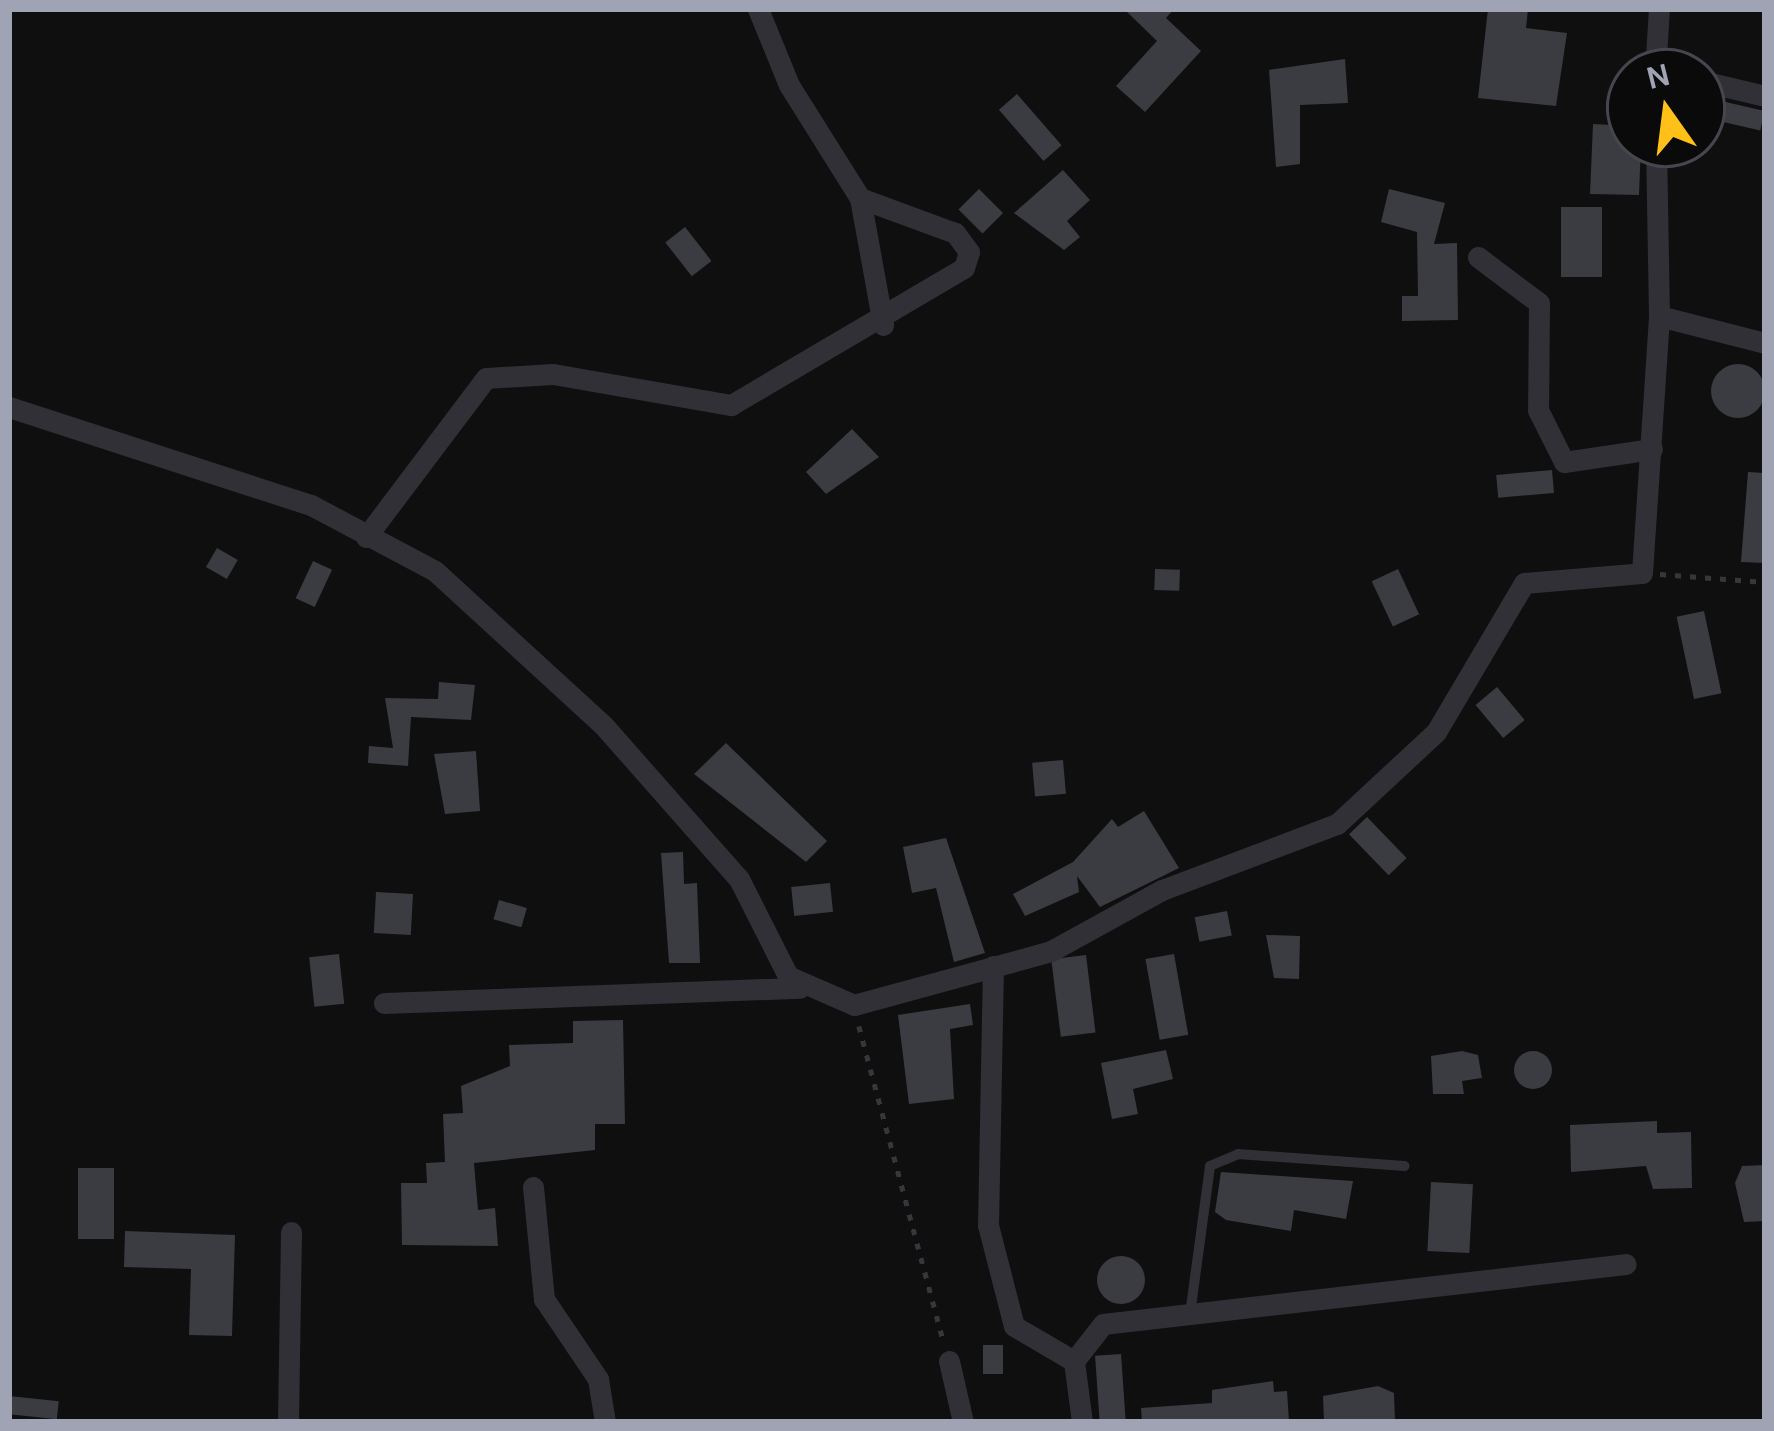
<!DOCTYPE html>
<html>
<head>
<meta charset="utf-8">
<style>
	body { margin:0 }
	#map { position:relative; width:1774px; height:1431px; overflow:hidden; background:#0f0f10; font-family:Karla,sans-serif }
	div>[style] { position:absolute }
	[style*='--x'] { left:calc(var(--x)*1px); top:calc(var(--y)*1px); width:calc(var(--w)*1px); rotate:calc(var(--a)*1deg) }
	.building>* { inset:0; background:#3b3c41; transform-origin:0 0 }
	.round { border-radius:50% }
	.path>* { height:4.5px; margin-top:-2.25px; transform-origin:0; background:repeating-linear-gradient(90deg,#36373d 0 6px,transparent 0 15px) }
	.service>* { height:10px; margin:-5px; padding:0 5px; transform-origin:5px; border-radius:5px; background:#303036 }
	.minor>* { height:21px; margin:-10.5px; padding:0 10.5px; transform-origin:10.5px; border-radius:10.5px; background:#303036 }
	span { translate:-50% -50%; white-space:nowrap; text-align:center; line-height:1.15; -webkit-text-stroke:10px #0a0a0b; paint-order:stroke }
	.frame { position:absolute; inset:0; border:12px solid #9fa3b3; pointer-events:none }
	.north { position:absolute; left:1606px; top:48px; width:120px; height:120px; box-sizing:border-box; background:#0a0a0b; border:3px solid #46474e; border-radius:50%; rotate:346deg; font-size:33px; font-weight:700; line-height:48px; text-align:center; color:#9fa3b3 }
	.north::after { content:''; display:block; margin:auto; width:42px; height:54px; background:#ffc018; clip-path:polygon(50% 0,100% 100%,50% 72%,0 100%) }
</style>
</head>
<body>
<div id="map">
	<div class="building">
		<i style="clip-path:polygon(1124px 9px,1174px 9px,1166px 18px,1201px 51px,1145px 112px,1116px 86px,1157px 41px)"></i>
		<i style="clip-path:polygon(1488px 9px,1528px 9px,1526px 28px,1567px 33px,1556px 106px,1478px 98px)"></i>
		<i style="clip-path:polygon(1345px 59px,1348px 103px,1300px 105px,1300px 164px,1276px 167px,1269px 70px)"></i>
		<i style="left:1017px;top:94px;width:68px;height:24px;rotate:49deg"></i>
		<i style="left:1717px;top:100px;width:49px;height:20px;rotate:13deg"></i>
		<i style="clip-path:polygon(1593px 124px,1630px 126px,1630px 144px,1641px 144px,1639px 195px,1590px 194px)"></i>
		<i style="clip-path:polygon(1063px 170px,1090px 200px,1067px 221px,1080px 237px,1064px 250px,1014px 213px)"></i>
		<i style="left:979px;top:189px;width:34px;height:29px;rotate:45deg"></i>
		<i style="clip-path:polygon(1389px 189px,1445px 203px,1434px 244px,1457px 243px,1458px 320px,1402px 321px,1402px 296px,1418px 296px,1417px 232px,1381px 222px)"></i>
		<i style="left:1561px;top:207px;width:41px;height:70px"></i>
		<i style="left:685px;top:227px;width:43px;height:25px;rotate:52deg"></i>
		<i class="round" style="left:1711px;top:364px;width:54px;height:54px"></i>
		<i style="clip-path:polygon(852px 429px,879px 457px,826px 494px,806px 472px)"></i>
		<i style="left:1552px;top:470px;width:23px;height:56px;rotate:85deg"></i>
		<i style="clip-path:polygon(1748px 472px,1765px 473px,1765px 563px,1741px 562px)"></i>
		<i style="left:217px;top:548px;width:24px;height:22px;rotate:30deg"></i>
		<i style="left:313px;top:561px;width:21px;height:41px;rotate:25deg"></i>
		<i style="left:1155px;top:569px;width:25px;height:21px;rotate:2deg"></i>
		<i style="left:1398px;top:569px;width:50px;height:29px;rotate:65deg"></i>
		<i style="left:1704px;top:611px;width:84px;height:28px;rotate:78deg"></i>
		<i style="clip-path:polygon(439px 682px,475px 685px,471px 720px,411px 717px,408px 766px,368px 763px,369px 746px,393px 748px,385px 698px,438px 699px)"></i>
		<i style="left:1497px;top:687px;width:43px;height:28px;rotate:50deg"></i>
		<i style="clip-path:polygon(726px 743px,827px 841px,806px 862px,694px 774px)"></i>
		<i style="clip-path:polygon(476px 751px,480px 811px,445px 814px,434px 754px)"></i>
		<i style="left:1063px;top:760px;width:34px;height:31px;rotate:85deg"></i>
		<i style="clip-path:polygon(1144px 811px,1179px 868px,1100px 907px,1077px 876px,1079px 892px,1025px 916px,1013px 894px,1073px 862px,1112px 819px,1118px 827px)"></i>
		<i style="left:1367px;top:817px;width:57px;height:25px;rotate:46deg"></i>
		<i style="clip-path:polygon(946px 838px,985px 953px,954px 962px,936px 888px,912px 893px,903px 847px)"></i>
		<i style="clip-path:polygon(683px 852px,684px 884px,697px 883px,700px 963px,669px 963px,661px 853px)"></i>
		<i style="left:830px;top:883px;width:29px;height:39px;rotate:84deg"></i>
		<i style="left:376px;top:892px;width:37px;height:41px;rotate:3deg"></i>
		<i style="left:499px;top:900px;width:29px;height:20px;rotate:16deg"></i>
		<i style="left:1227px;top:911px;width:25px;height:33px;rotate:79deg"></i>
		<i style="clip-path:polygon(1266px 935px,1300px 936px,1299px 979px,1274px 978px)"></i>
		<i style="left:339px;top:954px;width:50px;height:30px;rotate:84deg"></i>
		<i style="left:1174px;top:954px;width:82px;height:29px;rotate:80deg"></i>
		<i style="left:1086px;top:955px;width:78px;height:35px;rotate:83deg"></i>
		<i style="clip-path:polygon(970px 1004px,973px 1025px,950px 1029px,954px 1099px,909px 1104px,898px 1015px)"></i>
		<i style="clip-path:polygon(623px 1020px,625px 1124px,595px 1124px,595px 1150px,474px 1163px,478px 1210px,495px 1208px,498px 1246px,402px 1245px,401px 1183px,427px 1183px,426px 1163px,445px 1162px,443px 1114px,463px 1113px,461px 1086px,510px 1066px,509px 1045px,573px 1043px,573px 1021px)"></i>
		<i style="clip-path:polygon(1166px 1050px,1173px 1079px,1133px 1089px,1138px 1114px,1112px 1119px,1101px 1063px)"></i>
		<i class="round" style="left:1514px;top:1051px;width:38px;height:38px"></i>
		<i style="clip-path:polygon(1462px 1051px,1478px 1055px,1482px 1078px,1462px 1081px,1464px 1094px,1433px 1094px,1431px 1056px)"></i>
		<i style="clip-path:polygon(1657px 1121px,1657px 1133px,1691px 1132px,1692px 1188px,1653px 1189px,1646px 1166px,1571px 1172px,1570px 1125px)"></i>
		<i style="clip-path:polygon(1765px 1165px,1765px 1221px,1744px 1222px,1735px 1183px,1742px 1166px)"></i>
		<i style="left:78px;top:1168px;width:36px;height:71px"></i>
		<i style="clip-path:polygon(1221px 1172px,1353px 1181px,1346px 1219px,1294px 1210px,1291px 1231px,1226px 1220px,1215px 1212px)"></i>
		<i style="left:1431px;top:1182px;width:42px;height:69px;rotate:3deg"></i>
		<i style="clip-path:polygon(125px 1231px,235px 1235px,232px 1336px,189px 1335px,191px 1269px,124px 1267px)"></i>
		<i class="round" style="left:1097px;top:1256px;width:48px;height:48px"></i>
		<i style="left:983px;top:1345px;width:20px;height:29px"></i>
		<i style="left:1121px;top:1354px;width:68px;height:26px;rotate:86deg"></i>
		<i style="clip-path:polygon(1273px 1381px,1274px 1392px,1287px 1391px,1289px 1422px,1142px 1422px,1141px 1408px,1212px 1403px,1212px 1390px)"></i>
		<i style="clip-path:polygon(1378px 1386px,1394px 1393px,1395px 1422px,1324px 1422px,1323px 1396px)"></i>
		<i style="left:9px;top:1396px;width:50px;height:18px;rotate:6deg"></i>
	</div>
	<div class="path">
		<i style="--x:1660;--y:574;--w:105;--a:4.4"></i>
		<i style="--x:859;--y:1026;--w:329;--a:75"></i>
	</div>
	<div class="service">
		<i style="--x:1191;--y:1307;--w:142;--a:-82.3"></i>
		<i style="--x:1210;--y:1166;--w:30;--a:-23"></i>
		<i style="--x:1238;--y:1154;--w:167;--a:4.1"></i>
	</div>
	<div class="minor">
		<i style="--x:758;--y:9;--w:82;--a:67.8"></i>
		<i style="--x:789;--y:85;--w:133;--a:57.9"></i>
		<i style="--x:860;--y:198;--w:129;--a:79.7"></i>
		<i style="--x:1655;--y:72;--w:63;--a:-86.4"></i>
		<i style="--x:1702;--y:81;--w:65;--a:13.4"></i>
		<i style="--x:1478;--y:257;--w:76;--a:37"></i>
		<i style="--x:1539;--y:303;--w:107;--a:90.5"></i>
		<i style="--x:1538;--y:410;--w:58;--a:63.4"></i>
		<i style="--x:1564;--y:462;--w:89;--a:-8.4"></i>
		<i style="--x:1659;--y:316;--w:109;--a:14.3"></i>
		<i style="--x:9;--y:407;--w:318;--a:18"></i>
		<i style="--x:311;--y:505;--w:140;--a:28"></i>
		<i style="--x:435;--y:571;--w:229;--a:42.5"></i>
		<i style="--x:604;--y:726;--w:204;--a:48.6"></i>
		<i style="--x:739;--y:879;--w:109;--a:63.2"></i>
		<i style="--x:788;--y:976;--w:72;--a:23.7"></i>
		<i style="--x:854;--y:1005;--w:204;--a:-15.3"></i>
		<i style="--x:1051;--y:951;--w:127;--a:-28.8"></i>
		<i style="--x:1162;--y:890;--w:187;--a:-20.7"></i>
		<i style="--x:1337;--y:824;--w:135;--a:-42.9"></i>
		<i style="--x:1436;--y:732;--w:173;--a:-59.4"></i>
		<i style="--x:1524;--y:583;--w:118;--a:-4.8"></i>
		<i style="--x:1642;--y:573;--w:258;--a:-86.2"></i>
		<i style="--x:1659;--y:316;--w:172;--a:-91"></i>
		<i style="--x:366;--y:537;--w:199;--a:-53"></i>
		<i style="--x:486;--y:378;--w:67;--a:-3.4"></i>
		<i style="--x:553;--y:374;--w:181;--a:9.9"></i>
		<i style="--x:731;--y:405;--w:270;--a:-30.5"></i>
		<i style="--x:964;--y:268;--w:17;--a:-73"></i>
		<i style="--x:969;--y:252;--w:24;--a:-126"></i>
		<i style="--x:955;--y:233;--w:101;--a:-159.8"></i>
		<i style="--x:993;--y:966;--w:259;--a:91.1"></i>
		<i style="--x:988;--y:1225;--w:104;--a:75.6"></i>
		<i style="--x:1014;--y:1326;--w:69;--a:30.3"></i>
		<i style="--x:384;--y:1003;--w:416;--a:-2.1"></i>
		<i style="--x:533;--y:1187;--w:113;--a:84.4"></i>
		<i style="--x:544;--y:1299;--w:97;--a:56"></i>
		<i style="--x:598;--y:1379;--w:44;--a:80.8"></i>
		<i style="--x:949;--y:1361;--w:63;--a:77.1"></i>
		<i style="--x:288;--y:1422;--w:190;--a:-89.1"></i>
		<i style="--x:1082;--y:1422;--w:62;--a:-97.5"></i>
		<i style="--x:1074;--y:1361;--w:47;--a:-51.9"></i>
		<i style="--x:1103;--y:1324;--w:526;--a:-6.54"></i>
	</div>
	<div class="frame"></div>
	<div class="north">N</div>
</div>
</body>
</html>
